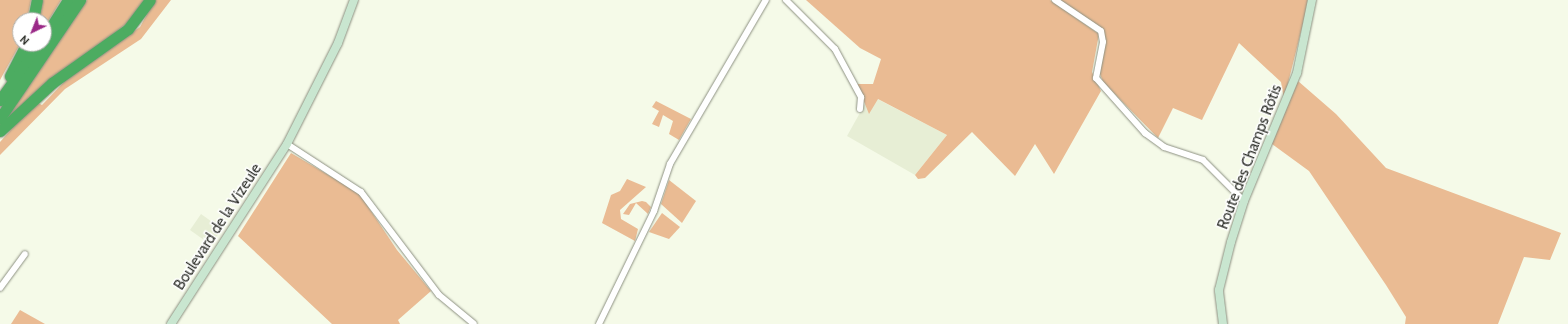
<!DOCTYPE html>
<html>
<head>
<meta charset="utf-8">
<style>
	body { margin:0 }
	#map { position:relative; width:1568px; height:324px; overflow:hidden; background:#f5fae8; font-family:Cabin,sans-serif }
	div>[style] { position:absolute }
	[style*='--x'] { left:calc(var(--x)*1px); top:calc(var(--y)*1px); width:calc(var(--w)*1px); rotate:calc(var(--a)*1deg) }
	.built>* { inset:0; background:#e7eed5 }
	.green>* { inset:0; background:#eabb93 }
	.roads { filter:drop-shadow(0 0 1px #8d9182) drop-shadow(0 0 1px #8d9182) }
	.street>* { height:6px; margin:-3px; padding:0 3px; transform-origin:3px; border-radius:3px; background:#fff }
	.secondary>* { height:8px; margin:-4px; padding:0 4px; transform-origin:4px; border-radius:4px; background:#c9e6d0 }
	.highway>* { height:11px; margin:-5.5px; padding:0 5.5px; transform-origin:5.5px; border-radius:5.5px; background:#4cac61 }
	span { translate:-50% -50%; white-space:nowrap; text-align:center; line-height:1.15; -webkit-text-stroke:3px #fff; paint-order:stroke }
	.street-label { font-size:15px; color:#2d2f29 }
	.north { position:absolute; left:12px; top:12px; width:40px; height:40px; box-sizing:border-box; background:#fff; border:1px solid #abaca9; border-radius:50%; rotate:223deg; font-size:11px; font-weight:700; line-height:16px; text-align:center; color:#2d2f29 }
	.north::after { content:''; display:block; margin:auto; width:14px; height:18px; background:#9a2987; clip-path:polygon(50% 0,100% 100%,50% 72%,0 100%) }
</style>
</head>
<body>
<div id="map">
	<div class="built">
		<i style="clip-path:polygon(860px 90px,947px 135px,915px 175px,847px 136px,866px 102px)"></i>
		<i style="clip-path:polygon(201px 214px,222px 229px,216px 237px,210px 232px,204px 240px,190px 230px)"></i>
	</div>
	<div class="green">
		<i style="clip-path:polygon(0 0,31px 0,27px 20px,20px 20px,20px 44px,0 80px)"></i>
		<i style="clip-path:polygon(40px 0,61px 0,44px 28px,44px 20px,35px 20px)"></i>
		<i style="clip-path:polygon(87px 0,146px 0,136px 16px,7px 118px)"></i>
		<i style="clip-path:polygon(155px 0,171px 0,141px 39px,65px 89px,0 155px,0 142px,25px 114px,38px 103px,42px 105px,68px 78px,140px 27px)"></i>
		<i style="clip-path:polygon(806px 0,1050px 0,1099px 34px,1092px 72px,1101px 91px,1054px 174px,1035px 144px,1015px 176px,972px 132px,925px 178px,918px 179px,915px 175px,947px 135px,878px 99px,869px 114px,857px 84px,873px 84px,881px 59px,860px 48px)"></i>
		<i style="clip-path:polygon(1060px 0,1309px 0,1284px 99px,1281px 82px,1239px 43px,1202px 120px,1173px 108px,1158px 138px,1103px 82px,1100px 74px,1104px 32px)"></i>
		<i style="clip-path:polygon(1298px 81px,1336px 114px,1386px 168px,1561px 233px,1550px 260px,1524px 257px,1498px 324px,1405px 324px,1406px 317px,1386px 285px,1309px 171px,1272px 144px)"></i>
		<i style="clip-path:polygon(656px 101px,691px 119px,679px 140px,669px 134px,673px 121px,663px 115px,659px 127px,652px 124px,659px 111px,652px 107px)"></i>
		<i style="clip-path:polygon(291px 153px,359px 193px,397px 250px,431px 291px,398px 320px,400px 324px,332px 324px,238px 236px)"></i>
		<i style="clip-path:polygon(627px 179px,646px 187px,620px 210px,621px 219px,638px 229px,635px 241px,602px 223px,611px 195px,620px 191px)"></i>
		<i style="clip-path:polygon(669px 180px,696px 201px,682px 223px,661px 204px)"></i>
		<i style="clip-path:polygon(646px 202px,651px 207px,648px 214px,636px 203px,629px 215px,623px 214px,630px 204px,642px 201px)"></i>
		<i style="clip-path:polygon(662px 213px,680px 227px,669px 239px,649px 232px)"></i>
		<i style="clip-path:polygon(20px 310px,45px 324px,11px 324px)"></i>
	</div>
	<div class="roads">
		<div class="street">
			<i style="--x:786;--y:0;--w:69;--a:45"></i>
			<i style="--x:835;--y:49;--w:55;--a:61.6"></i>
			<i style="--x:861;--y:97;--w:12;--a:95"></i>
			<i style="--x:1055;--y:0;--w:55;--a:34"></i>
			<i style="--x:1101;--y:31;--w:11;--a:80"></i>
			<i style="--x:1103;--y:42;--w:37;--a:101"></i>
			<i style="--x:1096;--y:78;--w:74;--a:48.3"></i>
			<i style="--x:1145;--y:133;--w:24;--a:36"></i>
			<i style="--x:1164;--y:147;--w:41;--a:18.4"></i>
			<i style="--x:1203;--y:160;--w:58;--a:45"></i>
			<i style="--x:287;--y:144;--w:88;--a:33"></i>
			<i style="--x:361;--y:192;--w:129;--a:52.9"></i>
			<i style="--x:439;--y:295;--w:45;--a:39.6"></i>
			<i style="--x:0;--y:288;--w:42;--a:-53.7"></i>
			<i style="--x:599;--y:324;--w:126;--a:-64"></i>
			<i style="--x:654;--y:211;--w:50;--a:-71.2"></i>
			<i style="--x:670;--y:164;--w:190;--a:-59.7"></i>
		</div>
		<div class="secondary">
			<i style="--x:171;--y:324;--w:214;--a:-57.2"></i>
			<i style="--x:287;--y:144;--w:113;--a:-63.2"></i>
			<i style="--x:338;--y:43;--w:46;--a:-69.6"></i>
			<i style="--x:1223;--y:324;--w:34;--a:-97"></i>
			<i style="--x:1219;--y:290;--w:49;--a:-76"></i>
			<i style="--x:1231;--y:242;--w:43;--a:-72.4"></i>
			<i style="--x:1244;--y:201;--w:139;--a:-67.5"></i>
			<i style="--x:1297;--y:73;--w:75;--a:-78.4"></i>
		</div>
		<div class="highway">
			<i style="--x:33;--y:20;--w:20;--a:-79"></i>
			<i style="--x:44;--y:38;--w:45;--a:-57.7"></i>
			<i style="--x:10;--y:76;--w:36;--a:-63"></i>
			<i style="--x:0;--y:100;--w:69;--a:-54.5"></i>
			<i style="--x:0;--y:118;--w:143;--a:-55.9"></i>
			<i style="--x:0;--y:131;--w:71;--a:-42.7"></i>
			<i style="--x:52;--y:83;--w:93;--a:-35.4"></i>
			<i style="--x:128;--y:29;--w:36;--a:-53"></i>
		</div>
	</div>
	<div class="street-label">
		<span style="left:1250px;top:157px;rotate:-69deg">Route des Champs Rôtis</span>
		<span style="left:218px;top:227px;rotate:-57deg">Boulevard de la Vizeule</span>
	</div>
	<div class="north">N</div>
</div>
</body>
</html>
